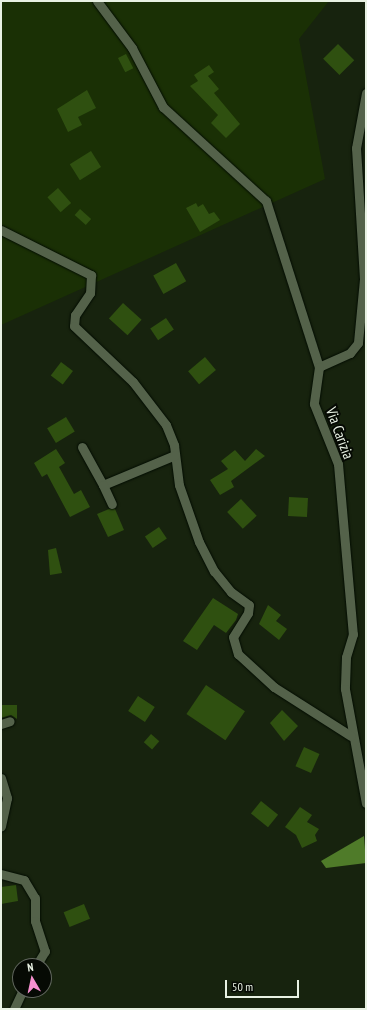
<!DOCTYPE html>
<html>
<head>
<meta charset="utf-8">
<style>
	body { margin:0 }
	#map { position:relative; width:367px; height:1010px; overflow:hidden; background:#17230e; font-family:"PT Sans Narrow",sans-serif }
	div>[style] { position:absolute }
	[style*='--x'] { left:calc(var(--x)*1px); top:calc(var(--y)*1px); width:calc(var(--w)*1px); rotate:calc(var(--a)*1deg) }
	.green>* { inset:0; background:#1a3005 }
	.water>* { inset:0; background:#4f7b29 }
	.building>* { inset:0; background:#2f5010; transform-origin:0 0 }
	.roads { filter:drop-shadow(0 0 1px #030c00) drop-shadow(0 0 1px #030c00) }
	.minor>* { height:9px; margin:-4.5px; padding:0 4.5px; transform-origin:4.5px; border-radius:4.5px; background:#54624a }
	span { translate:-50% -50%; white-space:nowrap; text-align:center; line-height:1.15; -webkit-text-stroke:4px #060a04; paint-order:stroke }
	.street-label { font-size:15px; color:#e8f1e3 }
	.frame { position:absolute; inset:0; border:2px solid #e8f1e3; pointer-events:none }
	.north { position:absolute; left:12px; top:958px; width:40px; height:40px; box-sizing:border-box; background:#060a04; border:1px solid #60665d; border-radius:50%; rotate:351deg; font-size:11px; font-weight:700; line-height:16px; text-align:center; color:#e8f1e3 }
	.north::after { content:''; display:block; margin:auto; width:14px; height:18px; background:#f690cf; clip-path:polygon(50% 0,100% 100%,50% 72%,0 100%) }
	.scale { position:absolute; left:225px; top:980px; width:74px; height:18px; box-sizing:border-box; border:2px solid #e8f1e3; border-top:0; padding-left:5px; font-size:12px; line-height:14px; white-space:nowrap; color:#e8f1e3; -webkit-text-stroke:3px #060a04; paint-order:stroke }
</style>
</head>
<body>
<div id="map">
	<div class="green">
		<i style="clip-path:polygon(1px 1px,329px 1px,299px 39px,325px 179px,1px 325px)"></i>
	</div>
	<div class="water">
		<i style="clip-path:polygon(364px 836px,366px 863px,326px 868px,321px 861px)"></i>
	</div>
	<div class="building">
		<i style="left:338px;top:44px;width:23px;height:21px;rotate:45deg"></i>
		<i style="left:126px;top:54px;width:16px;height:9px;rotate:63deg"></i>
		<i style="clip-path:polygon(209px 65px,214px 72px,208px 76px,219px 89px,214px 93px,240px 124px,226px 138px,211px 123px,218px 115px,190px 86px,198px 81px,194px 75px)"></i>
		<i style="clip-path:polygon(87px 90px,96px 108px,78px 117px,82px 125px,68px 132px,57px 109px)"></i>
		<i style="left:91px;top:151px;width:19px;height:25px;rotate:58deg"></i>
		<i style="left:58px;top:188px;width:20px;height:14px;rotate:49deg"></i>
		<i style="clip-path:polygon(196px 203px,198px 207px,203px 204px,209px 214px,214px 212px,220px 220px,200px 232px,186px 208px)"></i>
		<i style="left:80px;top:209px;width:15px;height:8px;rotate:42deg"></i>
		<i style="left:176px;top:263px;width:21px;height:26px;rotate:61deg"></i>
		<i style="left:123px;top:303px;width:25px;height:21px;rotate:42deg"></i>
		<i style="left:166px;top:318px;width:14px;height:19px;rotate:56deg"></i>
		<i style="left:205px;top:357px;width:17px;height:22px;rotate:50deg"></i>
		<i style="left:61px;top:362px;width:15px;height:17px;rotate:37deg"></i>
		<i style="left:66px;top:417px;width:17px;height:22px;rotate:59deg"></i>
		<i style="clip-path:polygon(56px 449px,65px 463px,59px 467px,74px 494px,81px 490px,90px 507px,70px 517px,47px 474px,42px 477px,34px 463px)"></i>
		<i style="clip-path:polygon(256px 449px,265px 456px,231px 481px,234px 487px,220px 495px,210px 480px,228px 469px,221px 461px,235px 450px,245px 461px)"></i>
		<i style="left:289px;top:497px;width:19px;height:19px;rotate:3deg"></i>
		<i style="left:241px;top:499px;width:23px;height:19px;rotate:47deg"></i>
		<i style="clip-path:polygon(109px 509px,115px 509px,124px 530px,108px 537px,97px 514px)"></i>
		<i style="left:159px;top:527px;width:14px;height:17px;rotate:56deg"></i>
		<i style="clip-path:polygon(56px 548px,62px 573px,50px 575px,48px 550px)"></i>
		<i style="clip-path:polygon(213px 598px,238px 614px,236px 620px,226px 633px,214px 625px,197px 650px,183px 641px)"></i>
		<i style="clip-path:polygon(268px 605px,281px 615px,276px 621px,287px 629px,279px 640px,259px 624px)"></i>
		<i style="left:206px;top:685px;width:47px;height:35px;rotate:34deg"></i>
		<i style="left:138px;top:696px;width:20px;height:18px;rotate:33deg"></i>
		<i style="clip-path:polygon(1px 705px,17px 705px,17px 719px,11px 715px,1px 718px)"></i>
		<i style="clip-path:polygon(282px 710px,298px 726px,284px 741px,270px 723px)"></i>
		<i style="left:151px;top:734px;width:11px;height:11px;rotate:41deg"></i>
		<i style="left:304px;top:747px;width:17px;height:21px;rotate:24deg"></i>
		<i style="left:261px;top:801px;width:22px;height:16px;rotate:39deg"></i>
		<i style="clip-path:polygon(300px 807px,312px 815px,307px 822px,319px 829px,315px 835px,317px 841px,302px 848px,296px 835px,285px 827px)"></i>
		<i style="clip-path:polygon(16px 885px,18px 901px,1px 904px,1px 887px)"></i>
		<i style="left:84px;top:904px;width:16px;height:22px;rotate:68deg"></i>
	</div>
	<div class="roads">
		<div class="minor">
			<i style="--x:97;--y:1;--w:59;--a:53.3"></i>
			<i style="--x:132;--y:48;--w:67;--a:62.3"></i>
			<i style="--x:163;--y:107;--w:139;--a:42.4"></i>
			<i style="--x:266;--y:201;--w:174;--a:72.3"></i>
			<i style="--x:366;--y:93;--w:56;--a:100.3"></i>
			<i style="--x:356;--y:148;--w:131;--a:86.5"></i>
			<i style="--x:364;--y:279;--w:64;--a:95.4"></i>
			<i style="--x:358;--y:343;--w:13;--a:129"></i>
			<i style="--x:350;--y:353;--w:34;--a:156"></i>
			<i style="--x:319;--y:367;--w:37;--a:98"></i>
			<i style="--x:314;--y:404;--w:65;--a:68.2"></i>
			<i style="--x:338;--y:464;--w:171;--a:85"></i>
			<i style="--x:353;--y:634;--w:24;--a:107"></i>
			<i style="--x:346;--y:657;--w:32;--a:92"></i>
			<i style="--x:345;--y:689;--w:116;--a:79.6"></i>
			<i style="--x:1;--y:230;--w:101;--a:26.6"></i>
			<i style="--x:91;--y:275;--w:18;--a:93"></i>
			<i style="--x:90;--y:293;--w:27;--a:124"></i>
			<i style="--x:75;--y:315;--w:11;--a:95"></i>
			<i style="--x:74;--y:326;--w:81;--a:43.5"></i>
			<i style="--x:133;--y:382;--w:54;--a:52.5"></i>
			<i style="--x:166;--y:425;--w:22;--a:68"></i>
			<i style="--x:174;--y:445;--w:40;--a:82.9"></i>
			<i style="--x:179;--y:485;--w:60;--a:70.7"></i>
			<i style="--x:199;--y:542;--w:33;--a:63"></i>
			<i style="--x:214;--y:571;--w:27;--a:51"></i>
			<i style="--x:231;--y:592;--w:22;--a:36"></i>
			<i style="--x:249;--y:605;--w:8;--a:97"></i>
			<i style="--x:248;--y:613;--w:28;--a:122"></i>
			<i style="--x:233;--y:637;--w:18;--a:74"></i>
			<i style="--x:238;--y:654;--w:49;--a:42.5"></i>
			<i style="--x:274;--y:687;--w:91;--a:32.5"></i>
			<i style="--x:82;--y:447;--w:43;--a:61.1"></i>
			<i style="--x:103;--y:485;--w:78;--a:-22.6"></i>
			<i style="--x:103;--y:485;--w:21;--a:65"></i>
			<i style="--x:1;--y:724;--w:9;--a:-18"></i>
			<i style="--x:1;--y:778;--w:21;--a:73"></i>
			<i style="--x:7;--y:798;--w:29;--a:102"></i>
			<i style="--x:1;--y:874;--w:24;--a:15"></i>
			<i style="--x:24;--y:880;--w:21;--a:59"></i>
			<i style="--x:35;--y:898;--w:23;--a:90"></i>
			<i style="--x:35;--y:921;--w:32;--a:72"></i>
			<i style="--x:45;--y:951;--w:17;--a:121"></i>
			<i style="--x:14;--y:1009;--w:21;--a:-65"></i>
		</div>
	</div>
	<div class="street-label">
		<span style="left:340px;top:433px;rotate:70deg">Via Carizia</span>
	</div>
	<div class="frame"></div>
	<div class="north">N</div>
	<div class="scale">50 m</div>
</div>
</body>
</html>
